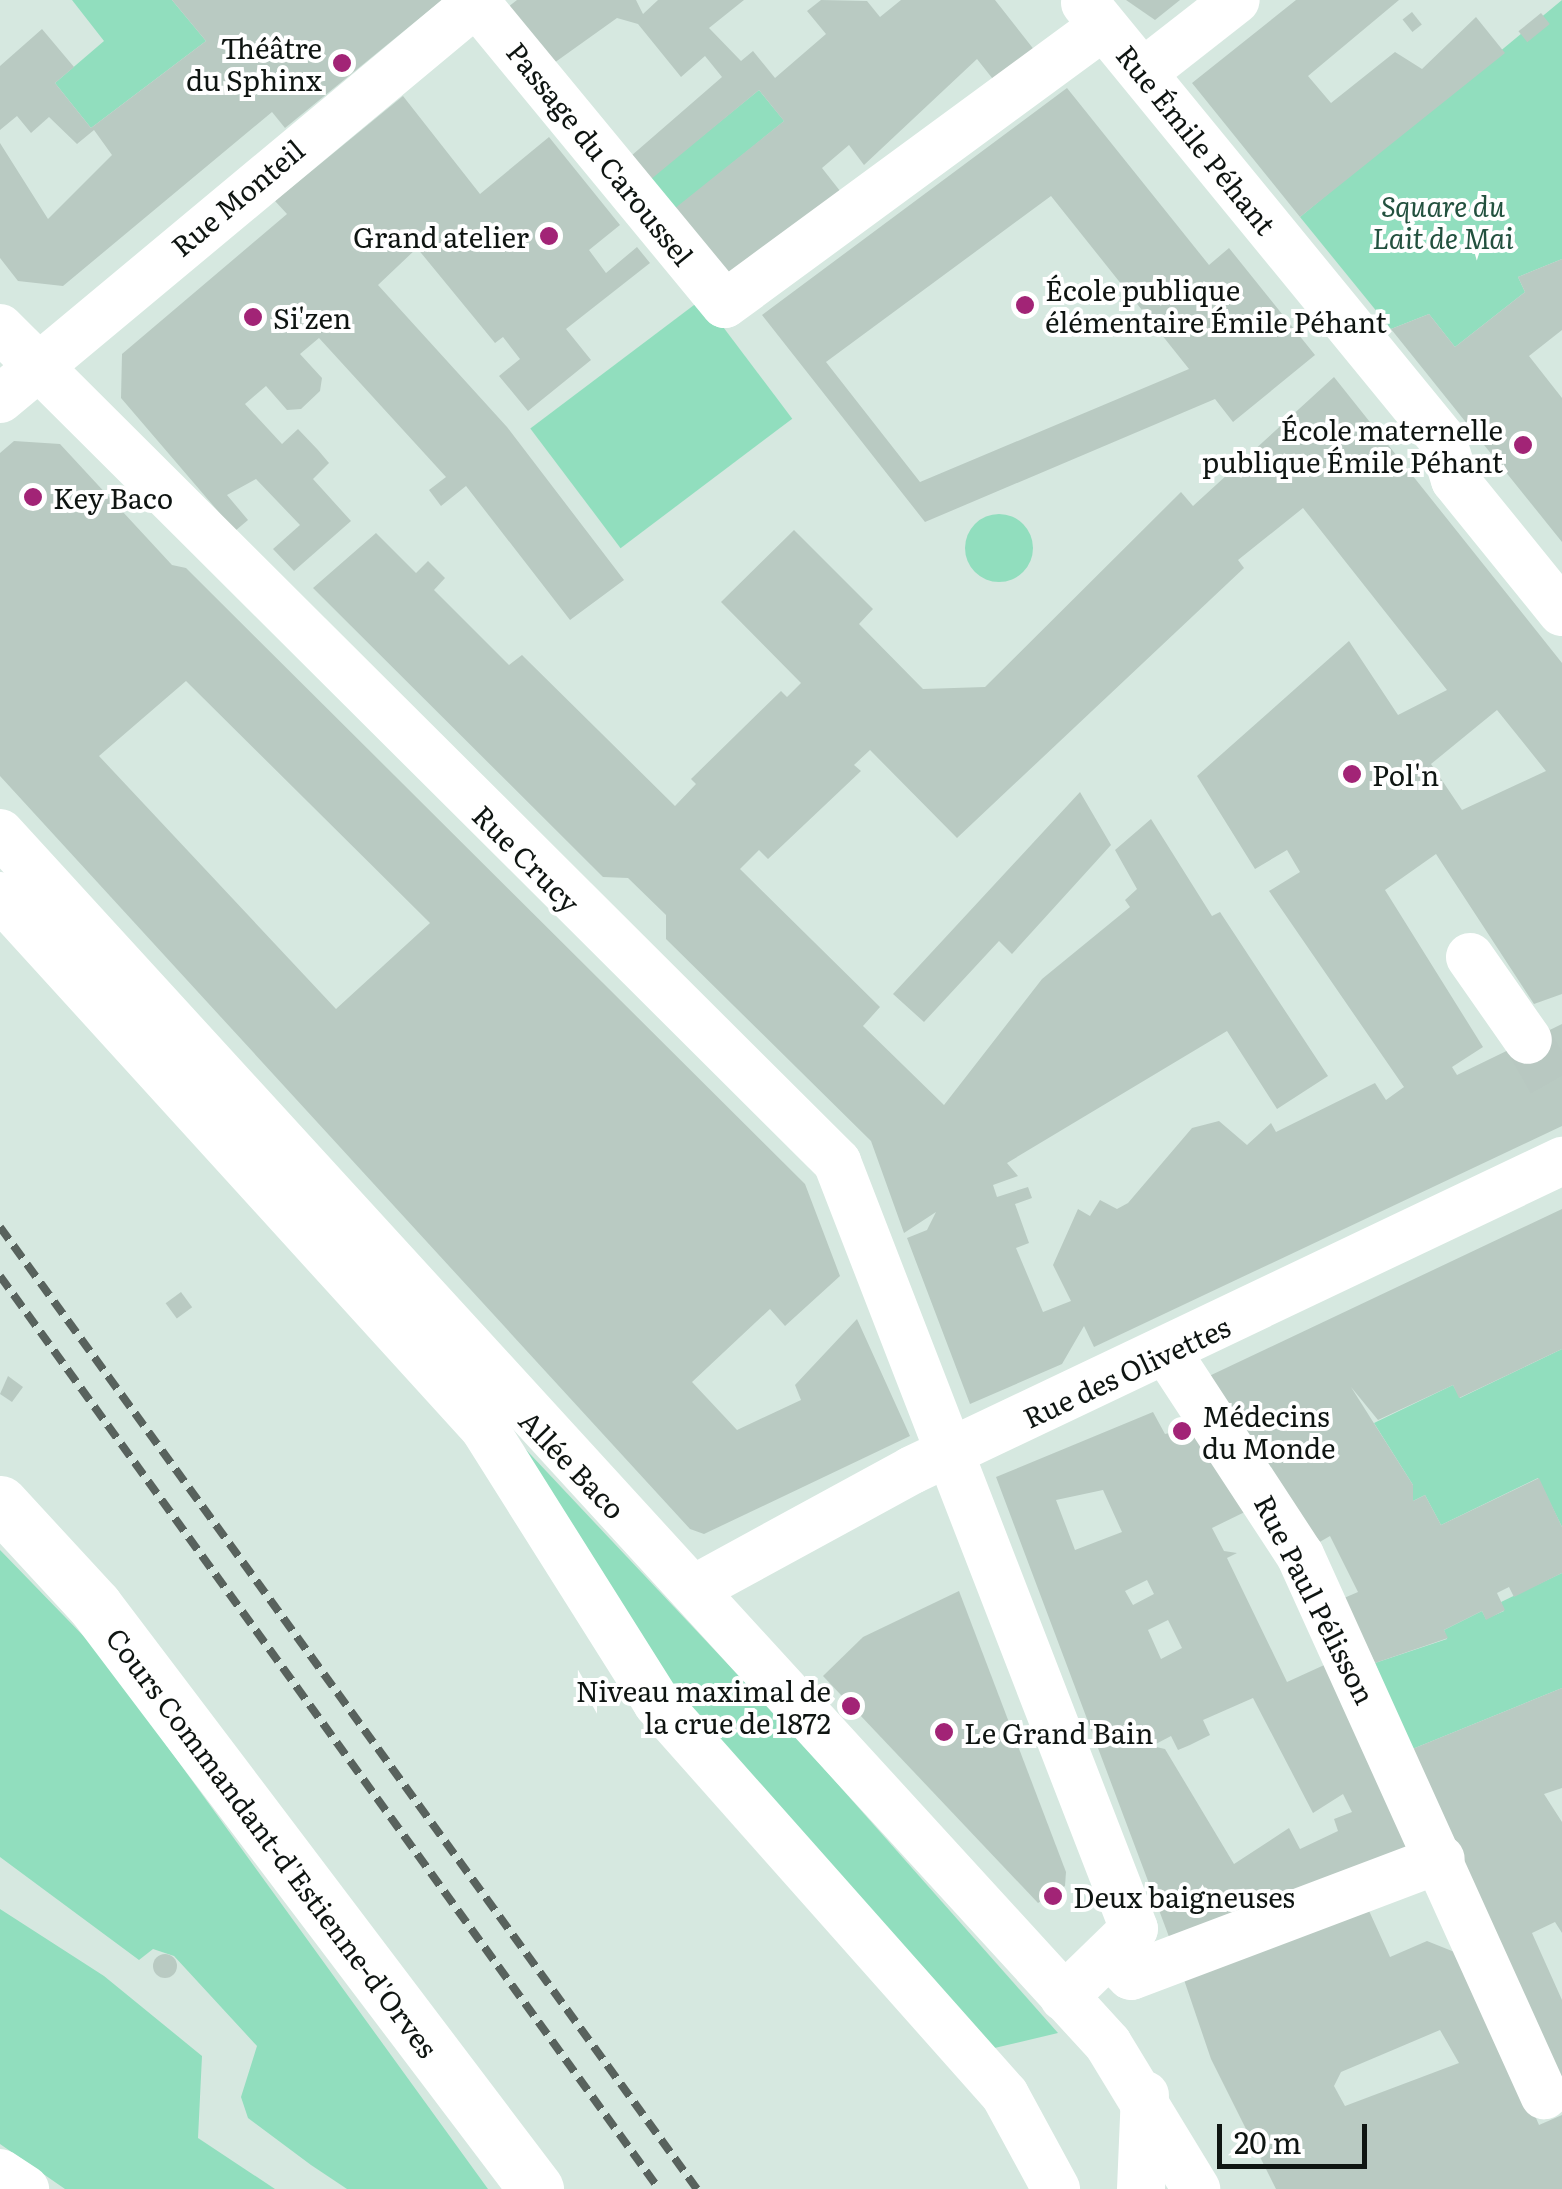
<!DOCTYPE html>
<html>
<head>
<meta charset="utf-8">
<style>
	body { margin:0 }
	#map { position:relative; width:1562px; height:2189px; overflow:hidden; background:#d6e8e0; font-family:Literata,serif }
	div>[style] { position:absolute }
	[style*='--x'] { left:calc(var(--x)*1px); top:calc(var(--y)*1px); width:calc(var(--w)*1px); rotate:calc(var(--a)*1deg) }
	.green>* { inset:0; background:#91debe; transform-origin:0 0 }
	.round { border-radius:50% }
	.building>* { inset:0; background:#b9cac2; transform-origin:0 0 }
	.minor-tunnel>* { height:48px; margin-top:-24px; transform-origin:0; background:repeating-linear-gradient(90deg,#b8c8c1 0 48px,transparent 0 72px) }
	.minor>* { height:48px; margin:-24px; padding:0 24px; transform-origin:24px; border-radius:24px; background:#fff }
	.major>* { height:55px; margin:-27.5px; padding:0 27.5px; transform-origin:27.5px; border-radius:27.5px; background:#fff }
	.rail>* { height:8px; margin-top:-4px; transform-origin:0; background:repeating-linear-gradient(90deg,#58625d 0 15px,transparent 0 23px) }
	.dots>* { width:28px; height:28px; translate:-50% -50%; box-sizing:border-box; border:5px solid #fff; border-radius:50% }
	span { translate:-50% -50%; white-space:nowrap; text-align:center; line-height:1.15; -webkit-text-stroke:8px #fff; paint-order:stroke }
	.poi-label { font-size:28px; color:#0f1512 }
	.right { translate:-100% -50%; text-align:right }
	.left { translate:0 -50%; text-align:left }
	.street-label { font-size:28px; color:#0f1512 }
	.park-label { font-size:28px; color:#23513f; font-style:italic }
	.scale { position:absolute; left:1217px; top:2124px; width:150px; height:45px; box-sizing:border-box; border:5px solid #0f1512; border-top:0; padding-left:12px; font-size:30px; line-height:35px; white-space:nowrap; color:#0f1512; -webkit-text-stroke:8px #fff; paint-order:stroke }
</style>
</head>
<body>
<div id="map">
	<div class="green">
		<i style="clip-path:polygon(72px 0,172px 0,206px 41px,91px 128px,55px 83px,104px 41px)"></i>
		<i style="clip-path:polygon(1562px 0,1562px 259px,1518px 277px,1525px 292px,1455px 347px,1429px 314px,1391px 329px,1300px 217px)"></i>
		<i style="left:759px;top:90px;width:40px;height:141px;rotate:51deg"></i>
		<i style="left:702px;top:299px;width:150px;height:215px;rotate:53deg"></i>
		<i class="round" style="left:965px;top:514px;width:68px;height:68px"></i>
		<i style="clip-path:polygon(1562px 1349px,1562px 1527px,1538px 1478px,1441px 1525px,1425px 1495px,1413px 1501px,1413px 1485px,1374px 1423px,1453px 1385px,1460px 1398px)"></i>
		<i style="clip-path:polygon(515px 1438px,789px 1729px,1058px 2033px,986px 2050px,669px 1690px)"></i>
		<i style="clip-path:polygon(0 1550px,99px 1652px,488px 2189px,347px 2189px,311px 2165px,248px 2118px,241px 2097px,257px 2046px,174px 1956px,153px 1949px,139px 1960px,0 1857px)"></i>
		<i style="clip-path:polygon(1562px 1573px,1562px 1688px,1410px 1750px,1375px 1663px,1447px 1639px,1444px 1630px,1482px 1611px,1486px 1619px,1504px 1611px,1501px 1602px)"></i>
		<i style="clip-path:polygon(0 1909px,104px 1976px,202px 2056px,198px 2138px,275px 2189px,65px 2189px,0 2144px)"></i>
	</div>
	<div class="building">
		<i style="clip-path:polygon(172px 0,442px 0,285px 128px,272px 112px,63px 286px,18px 281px,0 258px,0 143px,48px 219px,112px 155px,94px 130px,77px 144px,49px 117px,31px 133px,17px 116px,0 130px,0 66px,42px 29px,74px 67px,55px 83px,91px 128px,206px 41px)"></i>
		<i style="clip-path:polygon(517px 0,636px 0,643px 14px,658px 0,744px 0,709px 28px,741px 61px,753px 51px,775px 78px,826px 34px,807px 11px,821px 0,867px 1px,880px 17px,901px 0,995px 0,1039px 56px,1000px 88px,977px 59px,864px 165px,849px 145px,822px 168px,844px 196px,735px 285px,674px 209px,784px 121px,759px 90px,650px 180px,631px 156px,722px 77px,705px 56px,681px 77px,638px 24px,617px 18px,554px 63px,508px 7px)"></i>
		<i style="clip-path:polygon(1126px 0,1180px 0,1155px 20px)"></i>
		<i style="clip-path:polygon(1296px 0,1399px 0,1308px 76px,1331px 103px,1395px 52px,1422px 69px,1476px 17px,1505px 53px,1300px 217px,1192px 83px)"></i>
		<i style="left:1412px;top:12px;width:16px;height:12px;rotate:52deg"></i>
		<i style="left:1541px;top:13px;width:14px;height:29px;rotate:51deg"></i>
		<i style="clip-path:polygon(evenodd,1067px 88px,1209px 265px,1229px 248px,1315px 355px,1233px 422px,1215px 399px,925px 522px,762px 315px,1067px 88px,1051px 196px,1189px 369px,920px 482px,826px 362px,1051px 196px)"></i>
		<i style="clip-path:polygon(403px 96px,480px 194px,549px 137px,620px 225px,589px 250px,606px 273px,637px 247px,650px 263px,566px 329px,591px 360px,528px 411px,499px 376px,520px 359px,503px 337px,495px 343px,417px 248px,378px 285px,507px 427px,624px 580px,570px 620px,466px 486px,441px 506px,429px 490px,446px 477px,319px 338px,300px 354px,322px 378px,320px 391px,301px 409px,287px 410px,266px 386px,245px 404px,282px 444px,298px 429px,318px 450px,329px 463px,313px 479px,351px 521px,294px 571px,273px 549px,300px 525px,256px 479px,227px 495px,248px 520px,235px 531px,121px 398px,122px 354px,287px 214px,275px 201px)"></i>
		<i style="clip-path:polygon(1562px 259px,1562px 330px,1529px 356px,1562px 398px,1562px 542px,1391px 329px,1429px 314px,1455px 347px,1525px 292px,1518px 277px)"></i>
		<i style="clip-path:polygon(evenodd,1334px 377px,1562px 663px,1562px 994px,1534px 1004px,1436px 854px,1385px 890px,1483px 1047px,1452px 1067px,1457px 1075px,1562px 1024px,1562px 1126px,1094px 1347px,1084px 1326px,1062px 1364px,970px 1404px,907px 1238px,927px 1230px,936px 1212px,904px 1233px,871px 1141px,666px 939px,666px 915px,628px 878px,603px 877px,313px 588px,376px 533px,416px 573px,428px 561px,445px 578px,434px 590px,509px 665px,522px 655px,675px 806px,696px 784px,691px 779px,781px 691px,787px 697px,801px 683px,721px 602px,794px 530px,873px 609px,859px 624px,923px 689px,985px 687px,1181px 492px,1193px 506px,1334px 377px,1303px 508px,1447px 690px,1398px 715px,1349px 641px,1197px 776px,1255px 869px,1287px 850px,1300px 872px,1269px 891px,1404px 1087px,1386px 1100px,1375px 1083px,1276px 1132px,1271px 1123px,1247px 1145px,1219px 1121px,1192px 1128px,1128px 1203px,1117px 1209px,1100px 1200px,1090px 1216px,1078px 1209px,1053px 1265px,1071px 1301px,1043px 1312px,1016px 1248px,1029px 1243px,1015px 1204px,1032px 1198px,1028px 1187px,997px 1197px,993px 1185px,1018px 1176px,1007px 1163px,1227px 1031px,1277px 1109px,1328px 1076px,1220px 912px,1212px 916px,1151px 819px,1115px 850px,1137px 889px,1125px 900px,1130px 907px,1042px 979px,944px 1105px,863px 1026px,880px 1007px,740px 869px,759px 850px,768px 859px,861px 771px,854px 765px,870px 750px,957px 838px,1244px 568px,1238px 560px,1303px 508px,1334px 377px,1497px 710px,1546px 771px,1462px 810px,1431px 764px,1497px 710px)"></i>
		<i style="clip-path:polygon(evenodd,14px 441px,60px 444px,172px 565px,186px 568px,805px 1184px,840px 1276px,785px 1326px,770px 1309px,692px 1382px,737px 1430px,801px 1400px,795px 1385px,857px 1319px,910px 1436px,704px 1534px,690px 1529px,0 776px,0 453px,14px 441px,186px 681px,430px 923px,336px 1009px,99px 756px,186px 681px)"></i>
		<i style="clip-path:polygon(1080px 792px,1111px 845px,1012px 954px,999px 941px,924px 1022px,893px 994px)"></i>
		<i style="clip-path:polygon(1562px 1209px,1562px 1349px,1459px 1398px,1453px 1385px,1378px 1420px,1351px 1387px,1413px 1485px,1413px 1501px,1425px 1495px,1441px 1525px,1539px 1478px,1562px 1527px,1562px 1573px,1514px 1597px,1509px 1587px,1497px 1593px,1505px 1610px,1486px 1620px,1482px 1611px,1444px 1630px,1448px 1638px,1375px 1663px,1344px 1598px,1358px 1592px,1330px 1536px,1311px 1547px,1207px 1377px)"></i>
		<i style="left:181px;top:1292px;width:19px;height:19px;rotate:54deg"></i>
		<i style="clip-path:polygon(8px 1376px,23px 1387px,12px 1402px,0 1394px)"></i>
		<i style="clip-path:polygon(evenodd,1153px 1412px,1165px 1434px,1197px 1427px,1255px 1507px,1212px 1528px,1224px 1551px,1237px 1553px,1227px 1558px,1287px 1682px,1333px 1661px,1413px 1838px,1402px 1865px,1174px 1950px,996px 1477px,1153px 1412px,1103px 1490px,1122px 1532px,1075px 1550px,1056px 1500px,1103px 1490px,1153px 1412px,1147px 1580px,1154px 1594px,1133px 1605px,1125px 1591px,1147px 1580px,1153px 1412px,1168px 1620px,1182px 1648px,1161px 1659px,1148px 1630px,1168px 1620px,1153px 1412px,1253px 1698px,1313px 1813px,1343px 1794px,1352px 1812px,1334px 1819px,1338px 1831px,1300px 1849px,1289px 1828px,1234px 1864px,1165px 1749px,1152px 1746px,1171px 1736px,1178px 1750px,1190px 1745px,1210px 1735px,1203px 1720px,1253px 1698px)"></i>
		<i style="clip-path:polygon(959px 1591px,1066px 1872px,1065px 1886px,1038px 1903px,823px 1676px,863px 1637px)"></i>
		<i style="clip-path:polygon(1562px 1688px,1562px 1788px,1544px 1794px,1562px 1822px,1562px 1933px,1555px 1922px,1532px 1933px,1562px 2000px,1562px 2092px,1410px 1750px)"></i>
		<i style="clip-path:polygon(evenodd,1365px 1902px,1390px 1957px,1427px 1941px,1467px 1957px,1539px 2125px,1562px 2115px,1562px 2189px,1276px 2189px,1211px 2059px,1180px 1968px,1365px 1902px,1440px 2030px,1459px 2063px,1345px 2106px,1334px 2086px,1341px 2072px,1440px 2030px)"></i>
		<i class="round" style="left:153px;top:1954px;width:24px;height:24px"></i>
	</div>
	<div class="minor-tunnel">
		<i style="--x:1528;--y:1040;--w:69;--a:60.5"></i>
	</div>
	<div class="minor">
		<i style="--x:474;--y:0;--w:394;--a:50.5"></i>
		<i style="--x:725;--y:304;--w:469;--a:-36.3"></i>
		<i style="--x:1085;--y:3;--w:564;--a:50.69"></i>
		<i style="--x:1442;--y:439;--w:43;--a:72.4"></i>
		<i style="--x:1455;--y:480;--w:170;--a:51"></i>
		<i style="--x:1145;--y:71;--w:115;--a:-38"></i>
		<i style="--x:0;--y:328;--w:1182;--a:44.9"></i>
		<i style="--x:837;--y:1162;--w:822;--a:68.83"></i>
		<i style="--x:1134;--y:1929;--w:98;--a:135.8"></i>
		<i style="--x:0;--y:399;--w:623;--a:-39.79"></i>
		<i style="--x:0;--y:833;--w:1641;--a:47.54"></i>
		<i style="--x:1108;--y:2044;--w:170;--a:58.7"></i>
		<i style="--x:0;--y:896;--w:719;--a:47.7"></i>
		<i style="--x:484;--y:1428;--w:325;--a:57.8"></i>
		<i style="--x:657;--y:1703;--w:524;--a:48.4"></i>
		<i style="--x:1005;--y:2095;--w:107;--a:61.5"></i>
		<i style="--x:1470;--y:957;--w:101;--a:55.1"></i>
		<i style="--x:1167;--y:1352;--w:243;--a:56.8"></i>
		<i style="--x:1300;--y:1555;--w:593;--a:65.68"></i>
		<i style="--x:694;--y:1589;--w:248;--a:-28.6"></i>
		<i style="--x:912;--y:1470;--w:720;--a:-25.43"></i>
		<i style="--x:1109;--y:1954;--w:31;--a:45"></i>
		<i style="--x:1131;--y:1976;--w:331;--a:-20.7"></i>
		<i style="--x:0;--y:2173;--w:30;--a:33"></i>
		<i style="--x:1141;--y:2189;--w:94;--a:-87.6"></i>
	</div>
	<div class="major">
		<i style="--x:0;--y:1503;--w:140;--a:47.3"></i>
		<i style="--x:95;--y:1606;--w:731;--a:52.89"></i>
	</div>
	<div class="rail">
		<i style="--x:0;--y:1227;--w:1188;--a:54.08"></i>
		<i style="--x:0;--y:1276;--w:1126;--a:54.18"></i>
	</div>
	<div class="dots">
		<i style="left:342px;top:63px;background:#a22476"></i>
		<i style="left:549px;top:236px;background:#a22476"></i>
		<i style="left:1025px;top:305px;background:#a22476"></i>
		<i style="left:253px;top:317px;background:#a22476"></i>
		<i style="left:1523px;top:445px;background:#a22476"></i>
		<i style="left:33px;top:497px;background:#a22476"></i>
		<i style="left:1352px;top:774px;background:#a22476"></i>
		<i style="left:1182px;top:1431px;background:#a22476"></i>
		<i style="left:851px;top:1706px;background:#a22476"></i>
		<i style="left:944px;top:1732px;background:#a22476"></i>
		<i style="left:1053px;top:1896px;background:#a22476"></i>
	</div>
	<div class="poi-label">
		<span class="right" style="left:322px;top:63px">Théâtre<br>du Sphinx</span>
		<span class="right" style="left:529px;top:236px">Grand atelier</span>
		<span class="left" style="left:1045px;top:305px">École publique<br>élémentaire Émile Péhant</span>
		<span class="left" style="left:273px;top:317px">Si'zen</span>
		<span class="right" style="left:1503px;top:445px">École maternelle<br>publique Émile Péhant</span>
		<span class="left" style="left:53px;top:497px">Key Baco</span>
		<span class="left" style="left:1372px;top:774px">Pol'n</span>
		<span class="left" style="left:1202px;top:1431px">Médecins<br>du Monde</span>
		<span class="right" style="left:831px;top:1706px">Niveau maximal de<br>la crue de 1872</span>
		<span class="left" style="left:964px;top:1732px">Le Grand Bain</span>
		<span class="left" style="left:1073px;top:1896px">Deux baigneuses</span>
	</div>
	<div class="street-label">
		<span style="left:1197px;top:139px;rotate:51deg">Rue Émile Péhant</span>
		<span style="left:601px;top:153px;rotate:51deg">Passage du Caroussel</span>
		<span style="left:237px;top:197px;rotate:-40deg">Rue Monteil</span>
		<span style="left:527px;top:858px;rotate:45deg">Rue Crucy</span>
		<span style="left:1126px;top:1371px;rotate:-25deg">Rue des Olivettes</span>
		<span style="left:573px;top:1464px;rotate:46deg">Allée Baco</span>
		<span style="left:1316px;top:1599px;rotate:63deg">Rue Paul Pélisson</span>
		<span style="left:273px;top:1842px;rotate:53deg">Cours Commandant-d'Estienne-d'Orves</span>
	</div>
	<div class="park-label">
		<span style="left:1443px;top:221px">Square du<br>Lait de Mai</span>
	</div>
	<div class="scale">20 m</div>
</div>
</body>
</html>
